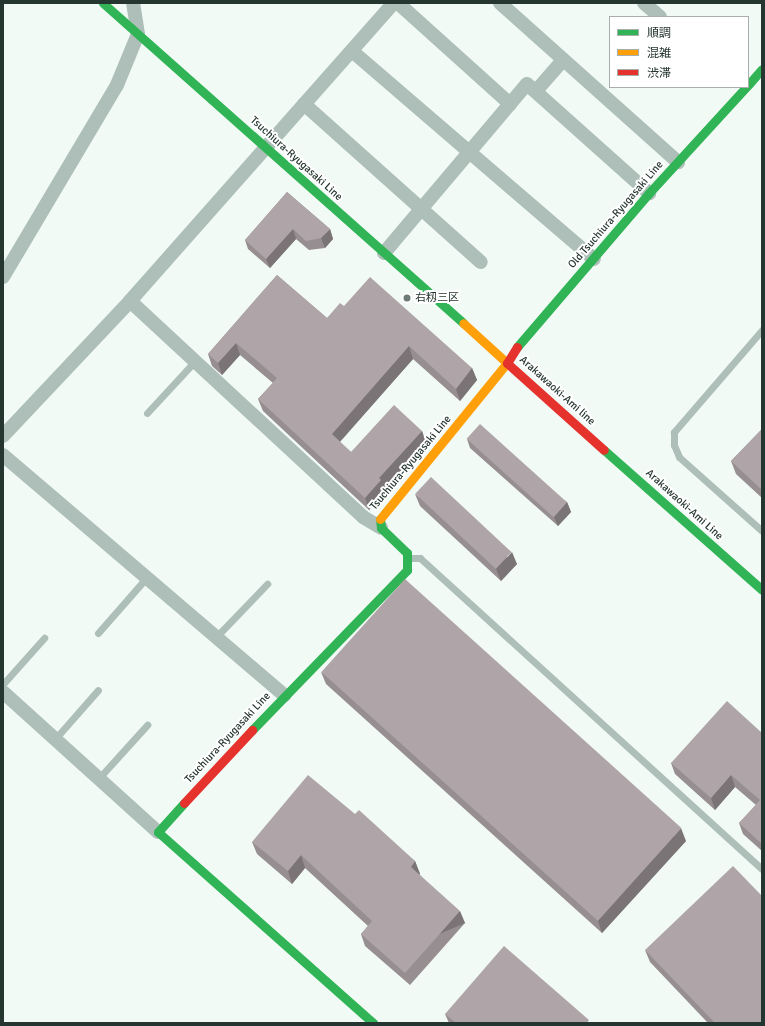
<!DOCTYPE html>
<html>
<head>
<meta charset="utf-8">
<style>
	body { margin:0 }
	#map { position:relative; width:765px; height:1026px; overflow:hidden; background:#f2faf6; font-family:Signika,"Noto Sans JP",sans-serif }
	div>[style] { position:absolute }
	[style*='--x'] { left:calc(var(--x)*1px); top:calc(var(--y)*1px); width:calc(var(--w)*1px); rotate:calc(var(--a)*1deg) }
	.lane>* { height:7px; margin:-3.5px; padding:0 3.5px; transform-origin:3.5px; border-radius:3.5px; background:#adbfb8 }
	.street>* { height:14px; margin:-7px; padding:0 7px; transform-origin:7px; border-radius:7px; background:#adbfb8 }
	.fast>* { height:9px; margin:-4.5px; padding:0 4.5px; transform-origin:4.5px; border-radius:4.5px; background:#30b455 }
	.slow>* { height:9px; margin:-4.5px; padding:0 4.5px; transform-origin:4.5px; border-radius:4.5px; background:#ff9f0a }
	.jam>* { height:9px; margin:-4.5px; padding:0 4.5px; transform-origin:4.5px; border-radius:4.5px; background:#e5322d }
	.wall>* { inset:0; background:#968e90 }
	.shaded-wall>* { inset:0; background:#7a7476; transform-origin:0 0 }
	.building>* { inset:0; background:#afa5a8; transform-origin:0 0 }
	.dots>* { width:11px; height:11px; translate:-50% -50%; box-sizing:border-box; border:2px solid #fff; border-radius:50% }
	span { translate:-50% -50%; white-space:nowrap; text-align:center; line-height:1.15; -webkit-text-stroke:4px #fff; paint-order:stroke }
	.street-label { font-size:11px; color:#25352f }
	.poi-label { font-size:11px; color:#25352f }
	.left { translate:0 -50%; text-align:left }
	.frame { position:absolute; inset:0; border:4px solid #25352f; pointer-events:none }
	.legend { position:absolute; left:609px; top:16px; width:140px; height:72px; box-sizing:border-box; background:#fff; border:1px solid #a8aeac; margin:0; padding:5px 7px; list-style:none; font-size:12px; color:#25352f }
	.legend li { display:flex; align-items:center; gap:8px; height:20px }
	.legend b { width:20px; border:1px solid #a8aeac }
</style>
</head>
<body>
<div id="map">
	<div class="lane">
		<i style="--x:762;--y:330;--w:135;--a:130.8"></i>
		<i style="--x:674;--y:432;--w:13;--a:90"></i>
		<i style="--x:674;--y:445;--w:13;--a:67"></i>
		<i style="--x:679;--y:457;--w:111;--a:41.7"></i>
		<i style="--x:147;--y:413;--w:71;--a:-47.3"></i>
		<i style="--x:409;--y:558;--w:11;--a:0"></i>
		<i style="--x:420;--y:558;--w:462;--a:42.3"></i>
		<i style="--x:98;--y:633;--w:74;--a:-48.8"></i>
		<i style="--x:216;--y:637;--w:74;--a:-46.1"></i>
		<i style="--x:3;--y:684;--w:62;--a:-48.3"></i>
		<i style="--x:55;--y:739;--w:65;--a:-48.7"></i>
		<i style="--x:99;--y:778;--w:72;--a:-47.8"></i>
	</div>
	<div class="street">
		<i style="--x:398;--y:3;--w:151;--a:42"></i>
		<i style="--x:500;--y:3;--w:239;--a:41.8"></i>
		<i style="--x:644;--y:3;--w:21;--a:41"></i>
		<i style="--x:352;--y:51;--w:319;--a:40.7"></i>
		<i style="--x:536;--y:91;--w:41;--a:-48.9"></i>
		<i style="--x:304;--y:104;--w:237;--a:41.8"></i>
		<i style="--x:384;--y:253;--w:221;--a:-49.8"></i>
		<i style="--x:527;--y:84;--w:164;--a:41.8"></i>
		<i style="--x:3;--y:277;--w:223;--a:-59.3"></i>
		<i style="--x:117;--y:85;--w:55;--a:-67.6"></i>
		<i style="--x:138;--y:34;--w:31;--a:-99"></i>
		<i style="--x:130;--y:301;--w:318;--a:42.8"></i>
		<i style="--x:363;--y:517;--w:21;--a:31"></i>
		<i style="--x:3;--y:436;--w:185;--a:-46.7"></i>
		<i style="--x:130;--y:301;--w:398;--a:-48.5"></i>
		<i style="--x:3;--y:455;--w:370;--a:40.5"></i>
		<i style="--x:3;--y:692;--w:209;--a:42.1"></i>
	</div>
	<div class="fast">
		<i style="--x:103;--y:3;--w:482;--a:41.6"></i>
		<i style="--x:748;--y:85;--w:21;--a:-49"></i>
		<i style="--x:517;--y:347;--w:203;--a:-49.4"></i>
		<i style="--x:649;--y:193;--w:144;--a:-47.5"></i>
		<i style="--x:604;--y:450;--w:211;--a:41.5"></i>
		<i style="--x:252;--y:730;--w:223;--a:-45.9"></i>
		<i style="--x:407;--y:570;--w:17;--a:-90"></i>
		<i style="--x:407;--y:553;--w:36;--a:-136"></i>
		<i style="--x:381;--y:528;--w:9;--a:-96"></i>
		<i style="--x:184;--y:803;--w:39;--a:132"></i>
		<i style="--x:158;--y:832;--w:288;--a:41.6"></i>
	</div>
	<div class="slow">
		<i style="--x:380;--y:519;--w:201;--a:-50.9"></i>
		<i style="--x:507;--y:363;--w:59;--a:-137.7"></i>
	</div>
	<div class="jam">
		<i style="--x:517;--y:347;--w:19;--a:122"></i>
		<i style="--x:507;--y:363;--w:130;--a:41.9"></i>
		<i style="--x:184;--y:803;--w:100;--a:-47"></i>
	</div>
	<div class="wall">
		<i style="clip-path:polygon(287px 192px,330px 229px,333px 239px,325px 248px,309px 250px,296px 239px,270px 268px,248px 249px,245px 240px)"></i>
		<i style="clip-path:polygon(277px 275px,327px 318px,344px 306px,472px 368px,477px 380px,460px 401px,413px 359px,340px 442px,351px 452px,422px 431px,426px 443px,384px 489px,386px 492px,369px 510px,263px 411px,258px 399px,273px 383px,240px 355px,222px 375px,212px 366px,208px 354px)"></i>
		<i style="clip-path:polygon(762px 429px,762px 498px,736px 474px,731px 461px)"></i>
		<i style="clip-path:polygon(467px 439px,567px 502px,571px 512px,558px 526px,470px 448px)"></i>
		<i style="clip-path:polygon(415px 494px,517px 564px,501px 581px,420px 506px)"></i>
		<i style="clip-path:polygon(321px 672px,686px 841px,602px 933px,326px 684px)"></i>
		<i style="clip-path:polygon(762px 733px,762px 851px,743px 834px,739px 823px,756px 805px,735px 787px,715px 810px,675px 774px,671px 763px)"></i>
		<i style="clip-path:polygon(355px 814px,415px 861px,420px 874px,419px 874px,465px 923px,410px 985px,365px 946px,361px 934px,368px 926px,305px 868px,292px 884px,257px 854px,252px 842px)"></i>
		<i style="clip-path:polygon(645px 950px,762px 1023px,708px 1023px,650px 962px)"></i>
		<i style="clip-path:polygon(445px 1014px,590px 1023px,449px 1023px)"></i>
	</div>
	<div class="shaded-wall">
		<i style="clip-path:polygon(293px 229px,296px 239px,270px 268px,266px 259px)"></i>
		<i style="clip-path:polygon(330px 229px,333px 239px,325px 248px,321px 238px)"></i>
		<i style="clip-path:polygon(236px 343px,240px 355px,222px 375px,218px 363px)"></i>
		<i style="clip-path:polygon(409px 346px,413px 359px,336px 446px,332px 434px)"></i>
		<i style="clip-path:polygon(472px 368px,477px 380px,460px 401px,456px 389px)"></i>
		<i style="clip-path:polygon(422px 431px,426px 443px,384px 489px,386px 492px,369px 510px,365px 498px,379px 478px)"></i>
		<i style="clip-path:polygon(567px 502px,571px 512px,558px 526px,554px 517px)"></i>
		<i style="clip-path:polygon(512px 552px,517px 564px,501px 581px,496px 569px)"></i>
		<i style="clip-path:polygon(731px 775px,735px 787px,715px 810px,711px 798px)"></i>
		<i style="clip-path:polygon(681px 828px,686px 841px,602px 933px,598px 921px)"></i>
		<i style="clip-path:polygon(301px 855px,305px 868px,292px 884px,288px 871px)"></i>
		<i style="clip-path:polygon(415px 861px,420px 874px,415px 879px,411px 867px)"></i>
		<i style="left:460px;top:911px;width:13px;height:83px;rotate:67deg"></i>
	</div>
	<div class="building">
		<i style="clip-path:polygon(287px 192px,330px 229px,321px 238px,306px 241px,293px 229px,266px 259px,245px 240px)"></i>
		<i style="clip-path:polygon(277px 275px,327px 318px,340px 303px,344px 306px,370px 277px,472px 368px,456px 389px,409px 346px,332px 434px,351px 452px,394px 405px,422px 431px,379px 478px,381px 480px,365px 498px,258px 399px,277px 378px,236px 343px,218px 363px,208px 354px)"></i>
		<i style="left:480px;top:424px;width:117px;height:20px;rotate:42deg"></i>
		<i style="clip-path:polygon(762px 429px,762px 490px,731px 461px)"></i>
		<i style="left:431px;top:477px;width:110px;height:23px;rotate:43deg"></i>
		<i style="left:405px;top:579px;width:372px;height:125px;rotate:42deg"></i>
		<i style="clip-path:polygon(727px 701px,762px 733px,762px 741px,761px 743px,762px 744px,762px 842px,761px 843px,739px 823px,760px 800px,731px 775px,711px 798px,671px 763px)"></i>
		<i style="clip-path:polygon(308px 775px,355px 814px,359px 810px,415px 861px,411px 867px,460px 911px,405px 973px,361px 934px,372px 921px,301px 855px,288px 871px,252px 842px)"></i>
		<i style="clip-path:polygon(733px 866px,762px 896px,762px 1023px,715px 1023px,645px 950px)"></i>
		<i style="clip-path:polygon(504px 946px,589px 1020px,587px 1023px,456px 1023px,445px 1014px)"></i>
	</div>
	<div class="dots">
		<i style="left:407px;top:298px;background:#6d7a75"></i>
	</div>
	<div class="street-label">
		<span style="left:296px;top:159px;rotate:42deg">Tsuchiura-Ryugasaki Line</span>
		<span style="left:616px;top:215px;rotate:-49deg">Old Tsuchiura-Ryugasaki Line</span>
		<span style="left:557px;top:391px;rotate:42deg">Arakawaoki-Ami line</span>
		<span style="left:411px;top:463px;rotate:-50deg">Tsuchiura-Ryugasaki Line</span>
		<span style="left:684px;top:505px;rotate:42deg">Arakawaoki-Ami Line</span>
		<span style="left:228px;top:738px;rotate:-47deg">Tsuchiura-Ryugasaki Line</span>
	</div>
	<div class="poi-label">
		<span class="left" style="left:415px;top:298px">右籾三区</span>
	</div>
	<div class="frame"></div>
	<ul class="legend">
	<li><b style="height:5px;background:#30b455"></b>順調</li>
	<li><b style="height:5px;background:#ff9f0a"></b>混雑</li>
	<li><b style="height:5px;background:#e5322d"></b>渋滞</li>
	</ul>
</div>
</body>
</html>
